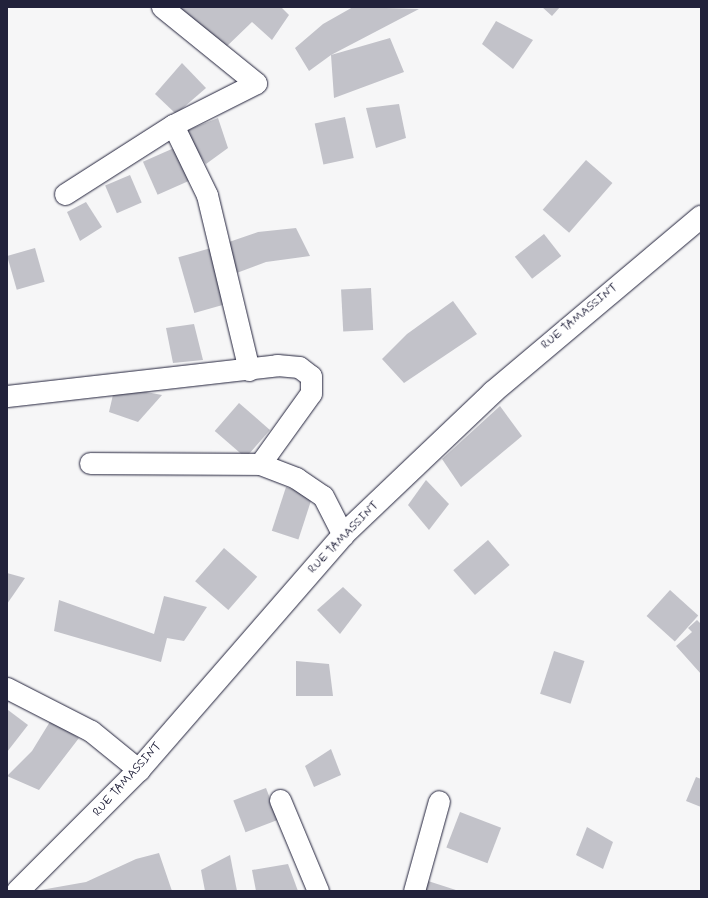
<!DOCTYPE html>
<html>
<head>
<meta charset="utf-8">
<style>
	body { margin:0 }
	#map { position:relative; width:708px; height:898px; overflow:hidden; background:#f6f6f7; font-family:Mynerve,sans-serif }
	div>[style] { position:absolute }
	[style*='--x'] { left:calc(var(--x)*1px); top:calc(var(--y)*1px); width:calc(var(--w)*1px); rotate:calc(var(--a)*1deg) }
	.building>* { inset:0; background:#c2c2c9; transform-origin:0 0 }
	.roads { filter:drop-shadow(0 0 1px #22223b) drop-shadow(0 0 1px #22223b) }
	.street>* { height:21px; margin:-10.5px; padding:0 10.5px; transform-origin:10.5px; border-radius:10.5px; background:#fff }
	.secondary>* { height:22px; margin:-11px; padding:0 11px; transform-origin:11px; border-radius:11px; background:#fff }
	span { translate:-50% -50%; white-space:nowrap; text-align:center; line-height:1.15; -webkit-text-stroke:4px #fff; paint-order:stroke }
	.street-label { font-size:12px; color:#22223b }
	.frame { position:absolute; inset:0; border:8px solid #22223b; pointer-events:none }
</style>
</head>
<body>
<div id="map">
	<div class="building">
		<i style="clip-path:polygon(175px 7px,281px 7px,289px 15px,272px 40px,252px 22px,225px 48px)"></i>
		<i style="clip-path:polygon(353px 7px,419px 9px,331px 55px,390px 38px,404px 72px,334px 98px,331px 55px,309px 71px,295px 48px,323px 24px)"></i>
		<i style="clip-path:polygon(542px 7px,560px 7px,552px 16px)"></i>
		<i style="clip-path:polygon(496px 21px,533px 40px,513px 69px,482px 44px)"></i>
		<i style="clip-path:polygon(182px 63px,206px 88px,176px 114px,155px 94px)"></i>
		<i style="clip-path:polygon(399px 104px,406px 138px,376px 148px,366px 108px)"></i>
		<i style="left:345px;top:117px;width:42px;height:31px;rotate:78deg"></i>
		<i style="clip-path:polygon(218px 118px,228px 148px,206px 164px,183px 132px)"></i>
		<i style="left:174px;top:148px;width:36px;height:34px;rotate:66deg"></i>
		<i style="left:586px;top:160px;width:35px;height:66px;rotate:41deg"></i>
		<i style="left:130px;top:175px;width:30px;height:27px;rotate:67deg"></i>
		<i style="clip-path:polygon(86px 202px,102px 227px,80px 241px,67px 212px)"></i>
		<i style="clip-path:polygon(296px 228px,310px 256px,266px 262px,234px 274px,229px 242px,258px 232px)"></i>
		<i style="left:544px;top:234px;width:28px;height:37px;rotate:52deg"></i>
		<i style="left:35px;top:248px;width:35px;height:29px;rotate:74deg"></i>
		<i style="left:211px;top:248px;width:58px;height:34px;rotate:74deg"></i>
		<i style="left:371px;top:288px;width:42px;height:30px;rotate:87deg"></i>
		<i style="clip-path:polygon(453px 301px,477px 334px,404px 383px,382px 359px,407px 334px)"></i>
		<i style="clip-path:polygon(194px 324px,203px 360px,173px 363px,166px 328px)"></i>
		<i style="clip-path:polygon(115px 386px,162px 395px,138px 422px,109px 412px)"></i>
		<i style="left:239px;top:403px;width:41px;height:37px;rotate:41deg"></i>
		<i style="clip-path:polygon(500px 406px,522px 436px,461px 487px,442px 459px)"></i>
		<i style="clip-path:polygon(426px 480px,449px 504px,429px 530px,408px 505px)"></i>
		<i style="left:286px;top:487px;width:28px;height:46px;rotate:18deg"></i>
		<i style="left:488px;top:540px;width:33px;height:46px;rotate:49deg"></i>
		<i style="left:224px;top:548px;width:44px;height:44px;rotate:41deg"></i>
		<i style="clip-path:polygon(7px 573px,25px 578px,7px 604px)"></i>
		<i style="clip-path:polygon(343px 587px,362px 605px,340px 634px,317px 610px)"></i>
		<i style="left:670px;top:590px;width:38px;height:35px;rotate:42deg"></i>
		<i style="clip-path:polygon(164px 596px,207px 607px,184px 641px,167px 638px,161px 662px,54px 631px,59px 600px,154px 634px)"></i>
		<i style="clip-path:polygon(697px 620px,701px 624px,701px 674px,676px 646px,692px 632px,688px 628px)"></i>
		<i style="left:554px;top:651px;width:32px;height:45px;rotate:18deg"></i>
		<i style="clip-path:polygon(296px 661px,329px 664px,333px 696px,296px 696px)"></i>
		<i style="clip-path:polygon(8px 710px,28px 725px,7px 752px,7px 711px)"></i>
		<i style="clip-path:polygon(51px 720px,79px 738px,39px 790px,7px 776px,32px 751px)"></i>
		<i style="clip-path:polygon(331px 749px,341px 775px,314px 787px,305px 766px)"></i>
		<i style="clip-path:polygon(696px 777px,701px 779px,701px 807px,686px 801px)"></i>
		<i style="left:266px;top:788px;width:34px;height:35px;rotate:69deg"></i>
		<i style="left:460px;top:812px;width:44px;height:38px;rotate:21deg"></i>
		<i style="clip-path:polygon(587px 827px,613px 842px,603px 869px,576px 855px)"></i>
		<i style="clip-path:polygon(159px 853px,172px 891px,35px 891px,86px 882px,136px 859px)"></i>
		<i style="clip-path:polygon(230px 855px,237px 891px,205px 891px,201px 870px)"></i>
		<i style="clip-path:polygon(288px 864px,298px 891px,256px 891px,252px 870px)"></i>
		<i style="clip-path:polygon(428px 881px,459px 891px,425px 891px)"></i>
	</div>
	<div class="roads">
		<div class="street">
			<i style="--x:173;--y:125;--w:78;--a:64.1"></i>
			<i style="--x:207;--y:195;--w:180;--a:76.5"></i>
			<i style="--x:65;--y:194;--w:128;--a:-32.6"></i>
			<i style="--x:173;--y:125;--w:93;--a:-26.8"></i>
			<i style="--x:256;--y:83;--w:121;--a:-141"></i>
			<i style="--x:7;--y:396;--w:272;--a:-6.5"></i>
			<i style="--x:277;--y:365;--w:22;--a:5"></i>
			<i style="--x:299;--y:367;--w:15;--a:37"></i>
			<i style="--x:311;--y:376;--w:17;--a:90"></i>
			<i style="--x:311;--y:393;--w:87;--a:125.7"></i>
			<i style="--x:260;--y:464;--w:39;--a:21"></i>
			<i style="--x:296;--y:478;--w:32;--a:34"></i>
			<i style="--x:323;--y:496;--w:44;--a:62.9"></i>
			<i style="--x:90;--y:463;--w:170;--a:0.3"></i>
			<i style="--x:7;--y:688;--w:94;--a:27.1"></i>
			<i style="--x:91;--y:731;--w:62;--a:39.1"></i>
			<i style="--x:280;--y:800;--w:99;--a:67.3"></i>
			<i style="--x:414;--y:891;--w:93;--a:-74.5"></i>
		</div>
		<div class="secondary">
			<i style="--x:18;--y:891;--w:171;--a:-45"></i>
			<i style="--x:139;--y:770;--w:311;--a:-49"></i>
			<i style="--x:343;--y:535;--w:207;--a:-43.6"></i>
			<i style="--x:493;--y:392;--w:272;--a:-40.1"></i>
		</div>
	</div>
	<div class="street-label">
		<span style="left:580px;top:317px;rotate:-40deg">RUE TAMASSINT</span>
		<span style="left:344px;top:538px;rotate:-46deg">RUE TAMASSINT</span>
		<span style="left:128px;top:780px;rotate:-48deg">RUE TAMASSINT</span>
	</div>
	<div class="frame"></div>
</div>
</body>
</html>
